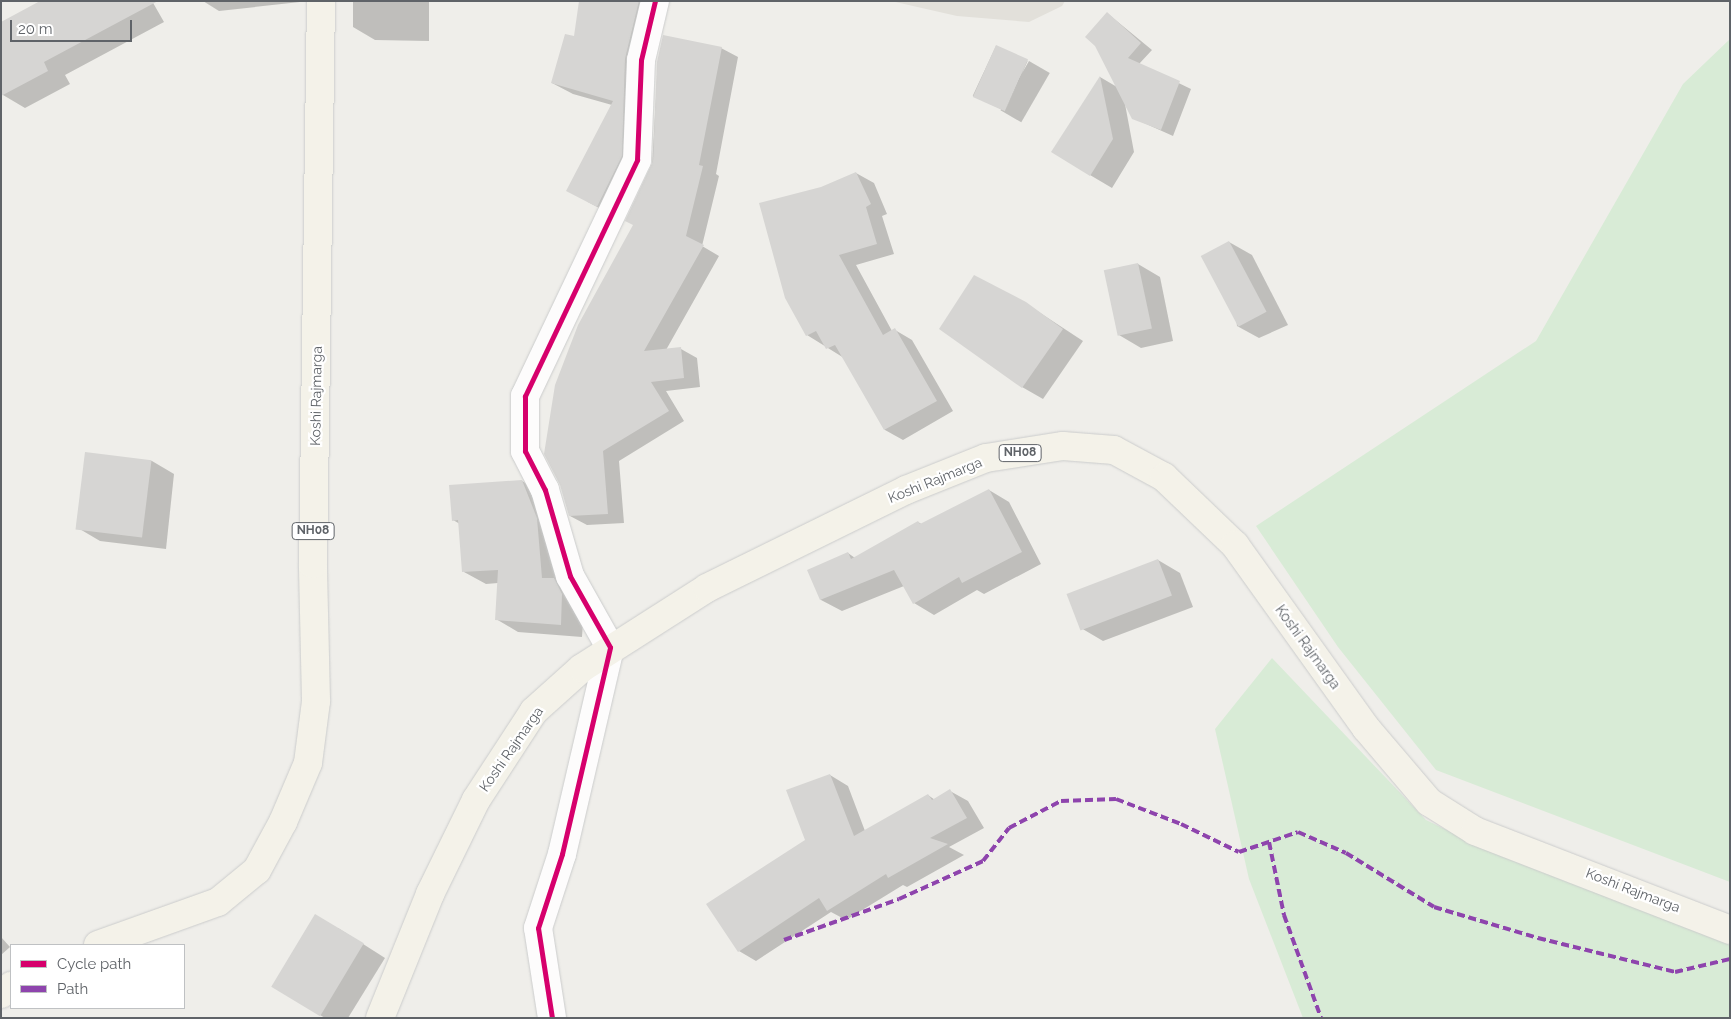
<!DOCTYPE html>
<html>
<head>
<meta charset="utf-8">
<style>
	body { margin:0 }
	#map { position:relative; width:1731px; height:1019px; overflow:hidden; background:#efeeea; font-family:Raleway,sans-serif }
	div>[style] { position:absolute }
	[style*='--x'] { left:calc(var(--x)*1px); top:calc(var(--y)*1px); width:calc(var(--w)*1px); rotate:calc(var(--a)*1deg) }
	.education>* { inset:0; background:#e2e0da }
	.green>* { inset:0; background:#d8ebd6 }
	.shadow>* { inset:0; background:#0003; transform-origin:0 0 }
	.building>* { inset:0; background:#d6d5d3; transform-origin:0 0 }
	.roads { filter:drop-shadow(0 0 1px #cbcccc) drop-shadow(0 0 1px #cbcccc) }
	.street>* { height:28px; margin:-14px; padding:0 14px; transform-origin:14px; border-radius:14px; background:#fdfcfc }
	.primary>* { height:28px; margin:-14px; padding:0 14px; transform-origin:14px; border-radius:14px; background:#f4f2e9 }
	.quiet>* { height:4px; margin-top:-2px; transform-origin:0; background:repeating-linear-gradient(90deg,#8e44ad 0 8px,transparent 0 12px) }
	.cycleway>* { height:5px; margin:-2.5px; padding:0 2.5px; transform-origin:2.5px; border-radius:2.5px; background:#d6006c }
	span { translate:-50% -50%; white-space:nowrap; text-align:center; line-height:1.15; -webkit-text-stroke:4.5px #fff; paint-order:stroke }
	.shield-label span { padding:1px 4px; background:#fff; border:1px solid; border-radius:4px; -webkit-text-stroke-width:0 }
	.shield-label { font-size:12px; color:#5f6368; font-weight:700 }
	.street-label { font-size:14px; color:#5f6368 }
	.frame { position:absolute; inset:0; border:2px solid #5f6368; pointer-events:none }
	.legend { position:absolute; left:10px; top:944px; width:175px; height:65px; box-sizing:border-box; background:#fff; border:1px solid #bfc1c3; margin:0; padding:6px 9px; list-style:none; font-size:15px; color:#5f6368 }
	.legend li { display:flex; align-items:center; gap:10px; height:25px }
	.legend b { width:25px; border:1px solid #bfc1c3 }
	.scale { position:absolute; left:10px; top:20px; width:122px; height:22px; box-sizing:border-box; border:2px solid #5f6368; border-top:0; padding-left:6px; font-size:15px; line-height:18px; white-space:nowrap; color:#5f6368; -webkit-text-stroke:4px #fff; paint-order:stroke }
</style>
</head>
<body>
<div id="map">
	<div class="education">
		<i style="clip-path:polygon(891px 1px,1065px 1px,1062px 6px,1029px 22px,957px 16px)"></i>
	</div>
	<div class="green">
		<i style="clip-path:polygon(1730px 39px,1730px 882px,1436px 770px,1338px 647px,1256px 526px,1536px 341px,1683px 84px)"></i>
		<i style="clip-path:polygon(1272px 658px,1426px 820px,1499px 855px,1730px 940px,1730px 1018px,1303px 1018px,1249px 879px,1215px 729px)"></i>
	</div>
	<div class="shadow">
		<i style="clip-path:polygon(152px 1px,164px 22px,65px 75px,70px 84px,25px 108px,3px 95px,1px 23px)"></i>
		<i style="clip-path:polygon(203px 1px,300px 1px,300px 2px,219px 11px)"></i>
		<i style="clip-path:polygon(353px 1px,429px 1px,429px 41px,375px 40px,353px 27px)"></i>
		<i style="clip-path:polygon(580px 1px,665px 1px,618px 218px,588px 202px,612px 105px,573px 94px,552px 83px,575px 38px)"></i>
		<i style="clip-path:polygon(1107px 13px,1152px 50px,1139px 64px,1191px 89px,1173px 136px,1133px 118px,1125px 104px,1134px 152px,1112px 188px,1090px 175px,1100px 77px,1117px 87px)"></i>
		<i style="left:996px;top:46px;width:35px;height:55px;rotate:25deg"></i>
		<i style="clip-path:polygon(721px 48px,738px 57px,716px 174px,719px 176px,702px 246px,719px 256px,666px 350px,681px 349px,697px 358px,700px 387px,666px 391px,684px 421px,619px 461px,624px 523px,587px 525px,570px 516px,635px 225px,652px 167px,658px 62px)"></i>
		<i style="left:1029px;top:61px;width:24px;height:57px;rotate:30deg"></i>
		<i style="clip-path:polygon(856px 173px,874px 183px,887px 214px,882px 216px,894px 254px,856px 265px,892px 331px,895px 330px,912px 340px,953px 411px,903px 440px,885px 430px,844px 358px,807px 335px,822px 188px)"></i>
		<i style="clip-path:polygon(1229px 242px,1252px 255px,1288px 325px,1259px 338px,1237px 326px)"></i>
		<i style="clip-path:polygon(1138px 264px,1160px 277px,1173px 341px,1141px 348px,1119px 335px)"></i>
		<i style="clip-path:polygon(1025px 303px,1083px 341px,1043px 399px,1022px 387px)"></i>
		<i style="clip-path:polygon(86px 454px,152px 461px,174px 474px,166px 549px,100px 541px,78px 528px)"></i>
		<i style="clip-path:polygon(522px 481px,544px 494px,584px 608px,582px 637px,518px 632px,496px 619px,498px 583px,486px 584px,464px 572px,460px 524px,453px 520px)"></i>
		<i style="clip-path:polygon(989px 490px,1009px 502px,1041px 564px,984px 594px,977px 590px,934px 615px,914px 603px,904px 586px,842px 611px,821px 600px,809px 571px,848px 553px,855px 558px,918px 522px,923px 525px)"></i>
		<i style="clip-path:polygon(1158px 560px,1180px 573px,1193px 607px,1103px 641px,1081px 628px)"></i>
		<i style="clip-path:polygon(830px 775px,848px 786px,865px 831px,928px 795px,935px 800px,950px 791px,968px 801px,984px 828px,949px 847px,964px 855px,907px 887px,903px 885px,846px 920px,831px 912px,756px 961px,739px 951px,807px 840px)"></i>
		<i style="clip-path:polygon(338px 928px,385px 958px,348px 1018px,325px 1018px,272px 986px)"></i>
		<i style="clip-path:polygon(1px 937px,10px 947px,1px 955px)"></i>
	</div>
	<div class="building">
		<i style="clip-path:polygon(40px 1px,158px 1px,44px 62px,48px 71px,1px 96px,1px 22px)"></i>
		<i style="clip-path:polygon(579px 1px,639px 1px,625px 59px,622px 156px,597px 207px,566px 191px,613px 101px,551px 83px,565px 34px,574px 36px)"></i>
		<i style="clip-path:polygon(1107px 12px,1141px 43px,1128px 58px,1180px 81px,1161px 130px,1132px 119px,1095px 46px,1085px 37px)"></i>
		<i style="clip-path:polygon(663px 35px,722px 47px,699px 165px,703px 166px,686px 236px,704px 245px,644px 351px,681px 347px,684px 378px,651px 382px,669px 411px,603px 451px,608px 514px,569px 516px,560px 485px,544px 454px,555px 385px,578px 325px,633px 225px,625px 221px,653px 161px,657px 62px)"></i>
		<i style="left:996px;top:45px;width:35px;height:57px;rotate:24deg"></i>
		<i style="clip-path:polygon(1100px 76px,1113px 139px,1090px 176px,1051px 152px)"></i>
		<i style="clip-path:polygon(856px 172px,871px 204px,866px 207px,877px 244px,839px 255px,883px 335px,895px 328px,937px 401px,884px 430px,835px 345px,826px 349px,816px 331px,806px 336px,785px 298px,759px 203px,821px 187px)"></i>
		<i style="left:1229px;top:241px;width:80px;height:32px;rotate:62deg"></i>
		<i style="left:1138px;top:263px;width:67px;height:35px;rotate:78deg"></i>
		<i style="clip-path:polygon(974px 275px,1026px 302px,1063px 329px,1022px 388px,939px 329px)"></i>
		<i style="left:85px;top:452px;width:67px;height:78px;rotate:7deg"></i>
		<i style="clip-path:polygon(522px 480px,537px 518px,542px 578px,554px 578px,562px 594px,561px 625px,495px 620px,498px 570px,462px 572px,458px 520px,452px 521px,449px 485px)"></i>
		<i style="clip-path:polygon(989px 489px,1022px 552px,962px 583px,959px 577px,913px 604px,894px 570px,820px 600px,807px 570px,848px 552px,851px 559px,918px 521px,920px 524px)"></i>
		<i style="left:1158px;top:559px;width:39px;height:98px;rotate:69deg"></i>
		<i style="clip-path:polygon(830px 774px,854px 836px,928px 794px,932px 800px,950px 789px,967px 818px,930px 838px,948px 844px,888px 878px,886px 874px,827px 911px,819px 898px,738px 952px,706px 904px,805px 840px,786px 790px)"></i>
		<i style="left:315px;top:914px;width:57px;height:85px;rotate:31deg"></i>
	</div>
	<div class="roads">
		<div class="street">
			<i style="--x:552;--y:1018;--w:91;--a:-98.8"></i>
			<i style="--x:538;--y:928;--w:78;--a:-72"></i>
			<i style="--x:562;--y:854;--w:212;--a:-76.9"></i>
			<i style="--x:610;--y:647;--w:81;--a:-119.4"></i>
			<i style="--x:570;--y:576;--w:90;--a:-106.2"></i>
			<i style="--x:545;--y:490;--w:44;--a:-117.1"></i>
			<i style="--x:525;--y:451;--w:55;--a:-90"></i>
			<i style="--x:525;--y:396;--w:261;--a:-64.6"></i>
			<i style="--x:637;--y:160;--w:100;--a:-87.7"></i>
			<i style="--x:641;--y:60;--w:61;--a:-76.7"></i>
		</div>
		<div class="primary">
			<i style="--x:98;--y:945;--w:127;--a:-19.7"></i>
			<i style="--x:218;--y:902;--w:50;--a:-39.4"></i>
			<i style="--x:257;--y:870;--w:55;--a:-61.6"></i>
			<i style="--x:283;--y:822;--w:64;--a:-67"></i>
			<i style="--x:308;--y:763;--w:63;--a:-82.6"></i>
			<i style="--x:316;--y:701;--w:137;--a:-91.3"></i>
			<i style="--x:313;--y:564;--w:563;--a:-89.19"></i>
			<i style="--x:1;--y:994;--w:13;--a:-39"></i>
			<i style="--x:380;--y:1018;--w:134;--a:-68"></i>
			<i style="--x:430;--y:894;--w:105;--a:-63.9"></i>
			<i style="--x:476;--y:800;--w:106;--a:-56.9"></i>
			<i style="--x:534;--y:711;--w:64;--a:-41.9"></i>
			<i style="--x:582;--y:668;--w:148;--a:-32.6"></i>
			<i style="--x:707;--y:588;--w:222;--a:-26.2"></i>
			<i style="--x:906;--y:490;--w:86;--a:-21.8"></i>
			<i style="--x:986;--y:458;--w:78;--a:-8.9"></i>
			<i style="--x:1063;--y:446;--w:51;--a:4.5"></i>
			<i style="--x:1114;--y:450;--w:57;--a:28.4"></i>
			<i style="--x:1164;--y:477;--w:98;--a:43.8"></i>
			<i style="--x:1235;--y:545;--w:225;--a:54.4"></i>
			<i style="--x:1366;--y:728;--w:97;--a:49.6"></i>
			<i style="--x:1429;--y:802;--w:54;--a:32.2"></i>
			<i style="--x:1475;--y:831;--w:274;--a:21.2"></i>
		</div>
	</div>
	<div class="quiet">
		<i style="--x:1269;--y:842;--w:75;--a:78.4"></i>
		<i style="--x:1284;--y:915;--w:109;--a:70.2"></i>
		<i style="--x:784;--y:940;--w:122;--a:-19.6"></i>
		<i style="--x:899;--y:899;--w:92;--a:-24.3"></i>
		<i style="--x:983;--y:861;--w:42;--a:-51.8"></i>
		<i style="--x:1009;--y:828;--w:59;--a:-27.4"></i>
		<i style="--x:1061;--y:801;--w:55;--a:-2.1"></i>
		<i style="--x:1116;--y:799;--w:70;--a:21"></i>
		<i style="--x:1181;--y:824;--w:64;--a:25.8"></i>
		<i style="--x:1239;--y:852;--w:62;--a:-18.7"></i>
		<i style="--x:1298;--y:832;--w:52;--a:23.6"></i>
		<i style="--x:1346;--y:853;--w:103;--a:31.5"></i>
		<i style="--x:1434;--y:907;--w:109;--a:16.6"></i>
		<i style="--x:1538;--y:938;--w:141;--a:13.9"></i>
		<i style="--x:1675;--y:972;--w:57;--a:-13.3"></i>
	</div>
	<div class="cycleway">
		<i style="--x:552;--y:1018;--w:91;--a:-98.8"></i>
		<i style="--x:538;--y:928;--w:78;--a:-72"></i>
		<i style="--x:562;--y:854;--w:212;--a:-76.9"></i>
		<i style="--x:610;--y:647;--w:81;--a:-119.4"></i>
		<i style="--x:570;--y:576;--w:90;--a:-106.2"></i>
		<i style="--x:545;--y:490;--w:44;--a:-117.1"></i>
		<i style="--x:525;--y:451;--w:55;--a:-90"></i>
		<i style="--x:525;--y:396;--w:261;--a:-64.6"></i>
		<i style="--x:637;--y:160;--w:100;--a:-87.7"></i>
		<i style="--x:641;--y:60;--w:61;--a:-76.7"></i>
	</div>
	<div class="shield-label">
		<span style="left:1020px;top:453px">NH08</span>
		<span style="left:313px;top:531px">NH08</span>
	</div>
	<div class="street-label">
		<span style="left:316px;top:396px;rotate:-89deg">Koshi Rajmarga</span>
		<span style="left:935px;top:480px;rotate:-22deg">Koshi Rajmarga</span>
		<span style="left:1308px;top:647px;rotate:54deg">Koshi Rajmarga</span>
		<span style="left:511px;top:749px;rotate:-55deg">Koshi Rajmarga</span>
		<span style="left:1633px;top:890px;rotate:21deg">Koshi Rajmarga</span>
	</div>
	<div class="frame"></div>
	<ul class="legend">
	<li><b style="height:6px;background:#d6006c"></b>Cycle path</li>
	<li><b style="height:6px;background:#8e44ad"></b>Path</li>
	</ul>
	<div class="scale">20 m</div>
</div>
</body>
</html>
